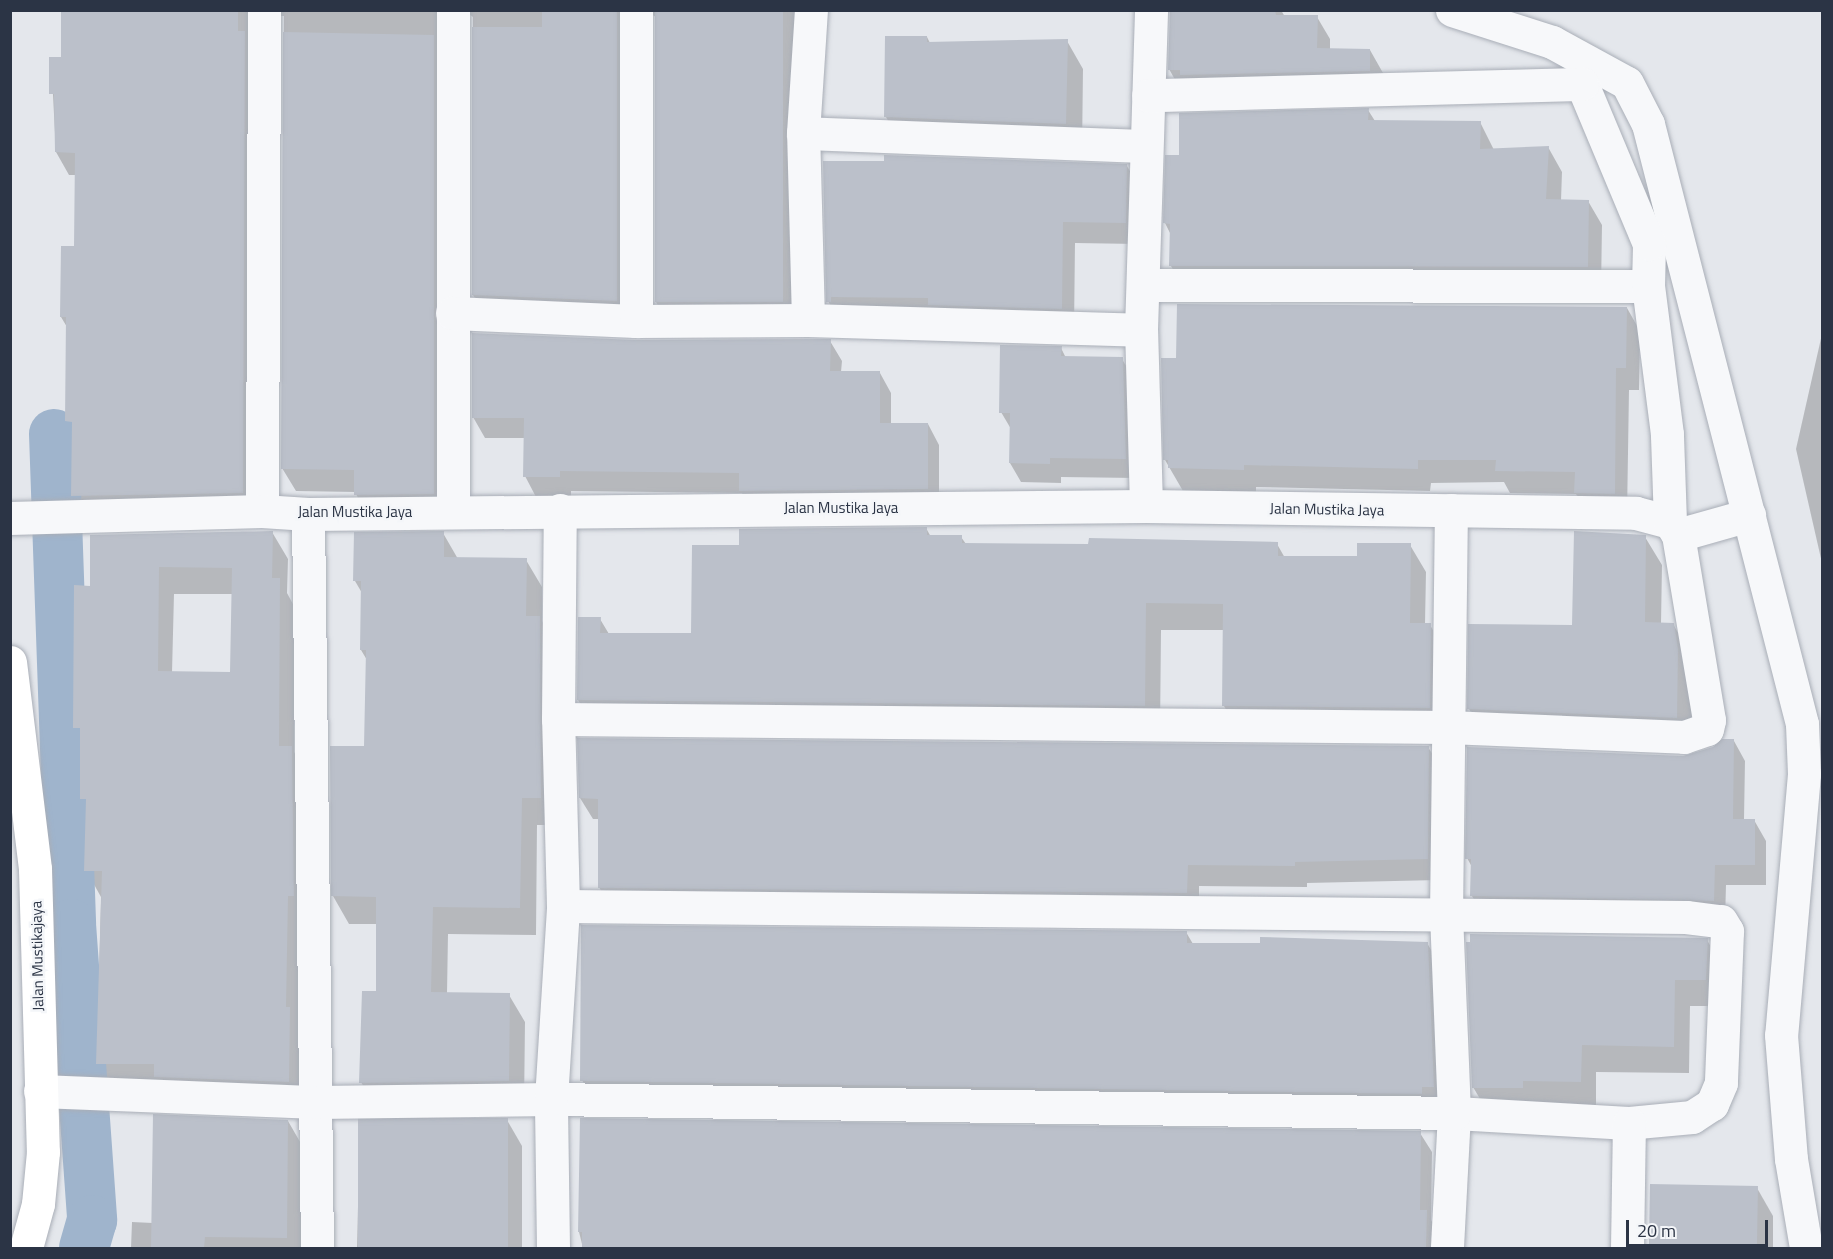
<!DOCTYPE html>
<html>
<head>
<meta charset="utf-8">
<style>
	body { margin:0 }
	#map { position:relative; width:1833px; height:1259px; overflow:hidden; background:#e4e7ec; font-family:"Titillium Web",sans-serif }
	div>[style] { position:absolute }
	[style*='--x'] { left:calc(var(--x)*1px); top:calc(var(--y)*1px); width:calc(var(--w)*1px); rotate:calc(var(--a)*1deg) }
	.shadow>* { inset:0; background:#0003 }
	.canal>* { height:50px; margin:-25px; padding:0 25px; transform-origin:25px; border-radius:25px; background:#9fb4cc }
	.building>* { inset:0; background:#bbc0ca; transform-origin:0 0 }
	.roads { filter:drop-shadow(0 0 2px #a9aeb7) drop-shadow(0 0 2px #a9aeb7) }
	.street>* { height:33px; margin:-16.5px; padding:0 16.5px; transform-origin:16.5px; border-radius:16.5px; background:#f7f8fa }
	.secondary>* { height:33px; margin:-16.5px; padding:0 16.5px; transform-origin:16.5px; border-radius:16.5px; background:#fff }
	span { translate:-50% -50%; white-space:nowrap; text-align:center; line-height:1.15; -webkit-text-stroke:5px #f4f6f9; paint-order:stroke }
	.street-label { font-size:15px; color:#2b3445 }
	.frame { position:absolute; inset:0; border:12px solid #2b3445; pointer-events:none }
	.scale { position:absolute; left:1626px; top:1220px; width:142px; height:27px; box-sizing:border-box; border:3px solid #2b3445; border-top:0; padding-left:8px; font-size:18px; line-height:21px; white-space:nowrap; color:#2b3445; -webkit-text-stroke:4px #f4f6f9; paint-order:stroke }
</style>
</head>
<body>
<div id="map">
	<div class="shadow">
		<i style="clip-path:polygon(64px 10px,796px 10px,801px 324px,669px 325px,656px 302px,656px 17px,651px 14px,630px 324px,486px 317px,473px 295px,473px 17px,467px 13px,447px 516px,368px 517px,355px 492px,296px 491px,282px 468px,284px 16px,268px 16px,256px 515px,86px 519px,73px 496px,74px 434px,66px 421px,67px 327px,61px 317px,75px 248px,76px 175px,69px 175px,56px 152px,51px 58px,62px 58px)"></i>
		<i style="clip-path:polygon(1171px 10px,1281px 10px,1285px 17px,1317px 17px,1330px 39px,1330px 50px,1370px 50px,1383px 73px,1182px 92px,1169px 69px)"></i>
		<i style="clip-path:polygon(927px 37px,930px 43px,1067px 41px,1083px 69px,1082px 152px,902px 145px,886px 117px)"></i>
		<i style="clip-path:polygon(1368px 110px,1375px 121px,1480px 122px,1494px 150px,1548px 147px,1562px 172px,1561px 201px,1588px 201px,1602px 225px,1601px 291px,1185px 290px,1171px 266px,1171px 235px,1165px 223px,1181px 156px)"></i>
		<i style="clip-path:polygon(824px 162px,1127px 166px,1139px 187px,1137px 244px,1075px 243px,1074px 330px,840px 323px,828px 301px)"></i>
		<i style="clip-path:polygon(1627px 308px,1640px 331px,1639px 390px,1629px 390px,1627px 516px,1589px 516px,1576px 494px,1510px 493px,1504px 482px,1431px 483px,1430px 491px,1256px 487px,1256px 492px,1183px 491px,1165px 460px,1177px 360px)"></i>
		<i style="clip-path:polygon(1822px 334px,1822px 563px,1796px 449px)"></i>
		<i style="clip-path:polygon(635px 341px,830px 341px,842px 361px,841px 372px,880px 373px,891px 393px,891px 424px,928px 424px,939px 445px,939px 509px,753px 511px,742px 493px,571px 491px,571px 497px,536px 497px,525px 476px,525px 438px,485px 438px,473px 417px)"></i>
		<i style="clip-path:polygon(1061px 348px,1066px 358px,1122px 359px,1133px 378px,1136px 478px,1061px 477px,1061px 483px,1021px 482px,1010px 463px,1011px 429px,1001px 412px)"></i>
		<i style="clip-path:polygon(926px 528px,931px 537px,961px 537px,966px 544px,1277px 544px,1285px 558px,1359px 558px,1410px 545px,1426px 572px,1425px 625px,1430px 625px,1446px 652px,1445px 735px,1239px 733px,1224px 706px,1224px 630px,1161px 630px,1160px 732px,594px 727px,578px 700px,579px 618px,600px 619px,609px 634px,692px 635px,740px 546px)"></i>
		<i style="clip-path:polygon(evenodd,272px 532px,288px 559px,287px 593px,294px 606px,294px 752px,307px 774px,303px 1108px,113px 1090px,97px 1063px,101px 897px,86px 870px,87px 810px,81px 799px,82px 740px,74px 728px,91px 587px,272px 532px,174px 594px,233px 594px,232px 674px,172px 673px,174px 594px)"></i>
		<i style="clip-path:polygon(443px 533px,458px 559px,526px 560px,542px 587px,542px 621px,555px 645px,557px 825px,537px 825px,536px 935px,448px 934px,447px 994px,509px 995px,525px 1022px,524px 1108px,377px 1110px,361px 1082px,377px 992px,378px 924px,349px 924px,333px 896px,366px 748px,367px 660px,361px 650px,362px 593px,355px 581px)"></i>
		<i style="clip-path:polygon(1645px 537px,1662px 565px,1661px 624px,1673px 624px,1689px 652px,1693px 678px,1692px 746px,1485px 737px,1469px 709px,1574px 626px)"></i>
		<i style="clip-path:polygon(579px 739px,1428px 747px,1441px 768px,1439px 880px,1307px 883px,1307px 887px,1199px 886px,1199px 914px,611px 908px,599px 887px,600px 819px,593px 819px,580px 798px)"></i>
		<i style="clip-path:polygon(1734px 741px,1745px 761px,1744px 820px,1754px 820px,1766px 841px,1766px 885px,1726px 885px,1725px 922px,1484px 916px,1472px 896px,1472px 867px,1467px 858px,1683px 757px)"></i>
		<i style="clip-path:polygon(582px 926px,1186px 932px,1193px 944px,1427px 943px,1440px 965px,1446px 1109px,594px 1102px,582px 1080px)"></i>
		<i style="clip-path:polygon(1707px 940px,1722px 966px,1721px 1006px,1690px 1006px,1689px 1073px,1596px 1072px,1596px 1108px,1489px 1114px,1473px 1087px,1471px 943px)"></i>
		<i style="clip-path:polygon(507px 1120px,522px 1146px,522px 1248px,357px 1248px,360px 1122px)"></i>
		<i style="clip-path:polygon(288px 1121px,303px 1147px,301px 1248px,131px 1248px,132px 1222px,153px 1223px)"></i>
		<i style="clip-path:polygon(1420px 1133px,1432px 1152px,1431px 1220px,1437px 1231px,1437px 1248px,583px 1248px,579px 1232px)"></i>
		<i style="clip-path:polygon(1652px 1186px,1757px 1188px,1773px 1216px,1773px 1248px,1651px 1248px)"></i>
	</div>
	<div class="canal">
		<i style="--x:54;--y:434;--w:490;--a:88"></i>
		<i style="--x:71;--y:924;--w:297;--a:85.9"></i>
		<i style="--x:92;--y:1220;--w:29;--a:106"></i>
	</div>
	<div class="building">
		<i style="clip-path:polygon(61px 10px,238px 10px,238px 31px,245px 31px,243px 493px,71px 496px,72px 422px,65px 421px,66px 317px,60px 317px,61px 246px,74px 246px,75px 153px,55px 152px,54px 94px,49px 94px,49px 57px,61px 57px)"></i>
		<i style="clip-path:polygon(542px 10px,617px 10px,617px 301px,472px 295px,472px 27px,542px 27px)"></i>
		<i style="left:655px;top:10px;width:128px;height:292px"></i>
		<i style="clip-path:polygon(1170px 10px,1275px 10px,1276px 15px,1318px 15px,1317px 48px,1370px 49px,1370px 71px,1180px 75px,1180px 70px,1168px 70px)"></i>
		<i style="clip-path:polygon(283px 32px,434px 35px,434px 494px,354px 495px,354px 470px,281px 469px)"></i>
		<i style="clip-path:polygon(885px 36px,927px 36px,927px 42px,1068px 39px,1066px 124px,884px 117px)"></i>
		<i style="clip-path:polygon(1369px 108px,1368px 120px,1481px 121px,1480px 149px,1549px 146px,1546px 199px,1589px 200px,1588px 267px,1169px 266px,1170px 224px,1163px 223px,1165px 155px,1179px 155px,1179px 113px)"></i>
		<i style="clip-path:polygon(884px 155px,1127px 164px,1126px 223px,1063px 222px,1062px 309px,928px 305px,928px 298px,831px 297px,831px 302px,826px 302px,823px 161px,884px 161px)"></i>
		<i style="clip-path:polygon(1177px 304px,1627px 307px,1626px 368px,1616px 368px,1615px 494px,1574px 493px,1575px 472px,1495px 471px,1496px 460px,1418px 460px,1418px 469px,1244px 465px,1244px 470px,1168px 468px,1168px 460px,1163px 460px,1161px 358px,1176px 358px)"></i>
		<i style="clip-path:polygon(472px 333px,635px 340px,831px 339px,830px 371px,880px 371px,880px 423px,928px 423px,928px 489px,739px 491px,739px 473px,560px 471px,560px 477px,523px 477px,524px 418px,472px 418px)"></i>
		<i style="clip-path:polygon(1000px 345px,1062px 346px,1061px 356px,1123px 357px,1126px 459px,1050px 458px,1050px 464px,1009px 463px,1010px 413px,999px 413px)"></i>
		<i style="clip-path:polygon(927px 527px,927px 535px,962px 535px,962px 543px,1088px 544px,1089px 538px,1278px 542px,1278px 556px,1357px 556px,1357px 543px,1411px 543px,1410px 623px,1431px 623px,1430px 708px,1222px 706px,1223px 604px,1146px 603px,1145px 706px,577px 700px,578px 617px,601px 617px,600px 633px,691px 633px,692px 545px,739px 545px,739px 529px)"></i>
		<i style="clip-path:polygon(evenodd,273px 531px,272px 578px,280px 578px,279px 746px,292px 746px,294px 896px,288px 896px,286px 1007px,290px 1007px,289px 1082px,154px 1077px,154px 1064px,96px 1064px,102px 871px,84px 871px,86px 799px,80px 799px,80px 728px,73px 728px,74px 585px,90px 586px,90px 535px,273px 531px,159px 567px,232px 568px,230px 672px,158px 671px,159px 567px)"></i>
		<i style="clip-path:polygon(444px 531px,444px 557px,527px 558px,526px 616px,540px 616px,541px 798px,522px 798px,520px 908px,433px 907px,431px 992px,510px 993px,509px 1081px,359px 1083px,362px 991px,376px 991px,376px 897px,331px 896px,330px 746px,364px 746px,366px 650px,360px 650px,361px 581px,353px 581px,354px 532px)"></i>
		<i style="clip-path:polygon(1574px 531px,1646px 535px,1645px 622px,1674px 623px,1678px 649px,1677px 718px,1467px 709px,1468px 624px,1572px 625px)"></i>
		<i style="clip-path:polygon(577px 738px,1429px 746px,1428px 859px,1295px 862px,1295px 866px,1188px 865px,1187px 893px,598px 888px,598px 799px,579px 798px)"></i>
		<i style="clip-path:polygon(1722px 739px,1734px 739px,1733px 819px,1755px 819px,1755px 865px,1715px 865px,1714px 901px,1470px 896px,1471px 859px,1465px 859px,1467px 747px,1683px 756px,1713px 747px)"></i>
		<i style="clip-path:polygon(581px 925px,1187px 931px,1187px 943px,1260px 943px,1260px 937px,1428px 942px,1434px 1087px,1422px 1087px,1422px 1094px,580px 1081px)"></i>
		<i style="clip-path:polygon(1470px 934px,1708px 938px,1706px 980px,1675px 980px,1674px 1047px,1582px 1045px,1581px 1082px,1523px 1081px,1523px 1088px,1472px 1088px,1466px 942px,1470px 942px)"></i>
		<i style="clip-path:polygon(153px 1114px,288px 1120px,287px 1238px,205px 1237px,204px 1248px,151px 1248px)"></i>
		<i style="left:508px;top:1118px;width:130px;height:150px;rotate:90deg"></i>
		<i style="clip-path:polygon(580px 1118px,1421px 1131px,1420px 1210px,1427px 1210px,1426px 1248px,582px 1248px,582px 1232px,578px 1232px)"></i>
		<i style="left:1650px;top:1184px;width:108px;height:64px;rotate:1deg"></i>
	</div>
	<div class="roads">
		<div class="street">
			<i style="--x:453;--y:10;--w:501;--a:90"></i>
			<i style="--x:1452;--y:10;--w:105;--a:17.7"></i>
			<i style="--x:1552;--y:42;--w:85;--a:28.7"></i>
			<i style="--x:1627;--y:83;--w:46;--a:62.9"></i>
			<i style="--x:1648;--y:124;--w:619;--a:75.6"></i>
			<i style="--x:1802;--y:724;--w:50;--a:87.7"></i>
			<i style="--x:1804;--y:774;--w:262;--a:95"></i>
			<i style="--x:1781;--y:1035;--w:124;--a:85.4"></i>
			<i style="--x:1791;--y:1159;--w:90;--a:80.4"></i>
			<i style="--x:803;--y:133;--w:343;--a:2.2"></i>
			<i style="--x:1145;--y:285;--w:503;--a:0.11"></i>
			<i style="--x:452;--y:313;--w:184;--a:2.5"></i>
			<i style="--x:636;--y:321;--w:311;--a:-90"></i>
			<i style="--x:808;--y:320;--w:333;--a:1.7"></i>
			<i style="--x:636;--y:321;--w:172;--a:-0.3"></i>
			<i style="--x:808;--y:320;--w:187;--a:-91.5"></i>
			<i style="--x:803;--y:133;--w:123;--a:-86.3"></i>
			<i style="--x:1146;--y:506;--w:176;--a:-91.6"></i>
			<i style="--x:1141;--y:330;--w:320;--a:-88.2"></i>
			<i style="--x:262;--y:511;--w:501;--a:-89.77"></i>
			<i style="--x:308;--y:514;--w:734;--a:89.3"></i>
			<i style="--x:10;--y:518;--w:252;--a:-1.6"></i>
			<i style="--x:262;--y:511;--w:46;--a:3.7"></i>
			<i style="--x:308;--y:514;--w:838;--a:-0.55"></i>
			<i style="--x:1146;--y:506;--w:490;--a:0.8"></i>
			<i style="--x:1636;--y:513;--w:35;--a:15"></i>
			<i style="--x:1678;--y:535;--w:74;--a:-15.7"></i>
			<i style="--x:558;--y:719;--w:890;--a:0.52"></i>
			<i style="--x:1448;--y:727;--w:236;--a:2.4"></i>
			<i style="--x:1684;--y:737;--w:24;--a:-19"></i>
			<i style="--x:1707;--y:729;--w:9;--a:-77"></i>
			<i style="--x:1709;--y:720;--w:188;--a:-99.5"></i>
			<i style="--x:1678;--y:535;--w:15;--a:-122"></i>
			<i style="--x:1670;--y:522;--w:88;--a:-92"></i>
			<i style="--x:1667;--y:434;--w:149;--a:-97.3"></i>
			<i style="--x:1648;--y:286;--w:42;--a:-88.6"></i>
			<i style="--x:1649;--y:244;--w:173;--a:-112.7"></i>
			<i style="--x:1582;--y:84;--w:434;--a:178.5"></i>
			<i style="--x:563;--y:906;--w:1123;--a:0.56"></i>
			<i style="--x:1686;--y:917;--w:35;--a:7"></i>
			<i style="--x:1721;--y:921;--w:12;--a:59"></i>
			<i style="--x:1727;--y:931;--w:152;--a:92.3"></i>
			<i style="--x:1721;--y:1083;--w:23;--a:113"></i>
			<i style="--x:1712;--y:1104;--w:24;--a:147"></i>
			<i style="--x:1692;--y:1117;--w:63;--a:174.6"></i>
			<i style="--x:1629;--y:1123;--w:175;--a:-176.7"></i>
			<i style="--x:1454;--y:1113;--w:135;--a:93"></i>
			<i style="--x:40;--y:1091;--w:277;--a:2.3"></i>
			<i style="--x:317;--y:1102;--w:234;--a:-0.7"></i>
			<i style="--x:551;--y:1099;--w:903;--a:0.89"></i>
			<i style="--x:1454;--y:1113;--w:198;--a:-92.3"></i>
			<i style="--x:1446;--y:915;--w:405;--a:-89.3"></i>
			<i style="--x:553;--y:1248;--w:149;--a:-90.8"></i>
			<i style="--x:551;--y:1099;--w:193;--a:-86.4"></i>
			<i style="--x:563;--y:906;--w:187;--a:-91.5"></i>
			<i style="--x:558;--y:719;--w:209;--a:-89.5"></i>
			<i style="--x:1627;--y:1248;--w:125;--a:-89.1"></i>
		</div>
		<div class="secondary">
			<i style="--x:10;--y:662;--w:209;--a:83.1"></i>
			<i style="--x:35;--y:869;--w:283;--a:88.4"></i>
			<i style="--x:43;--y:1152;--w:52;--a:95.5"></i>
			<i style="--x:38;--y:1204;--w:46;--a:105.3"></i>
		</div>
	</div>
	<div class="street-label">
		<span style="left:841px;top:508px">Jalan Mustika Jaya</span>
		<span style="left:1327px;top:509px;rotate:1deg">Jalan Mustika Jaya</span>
		<span style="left:355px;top:512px">Jalan Mustika Jaya</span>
		<span style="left:37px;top:956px;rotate:-91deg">Jalan Mustikajaya</span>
	</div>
	<div class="frame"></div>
	<div class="scale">20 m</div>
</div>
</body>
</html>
